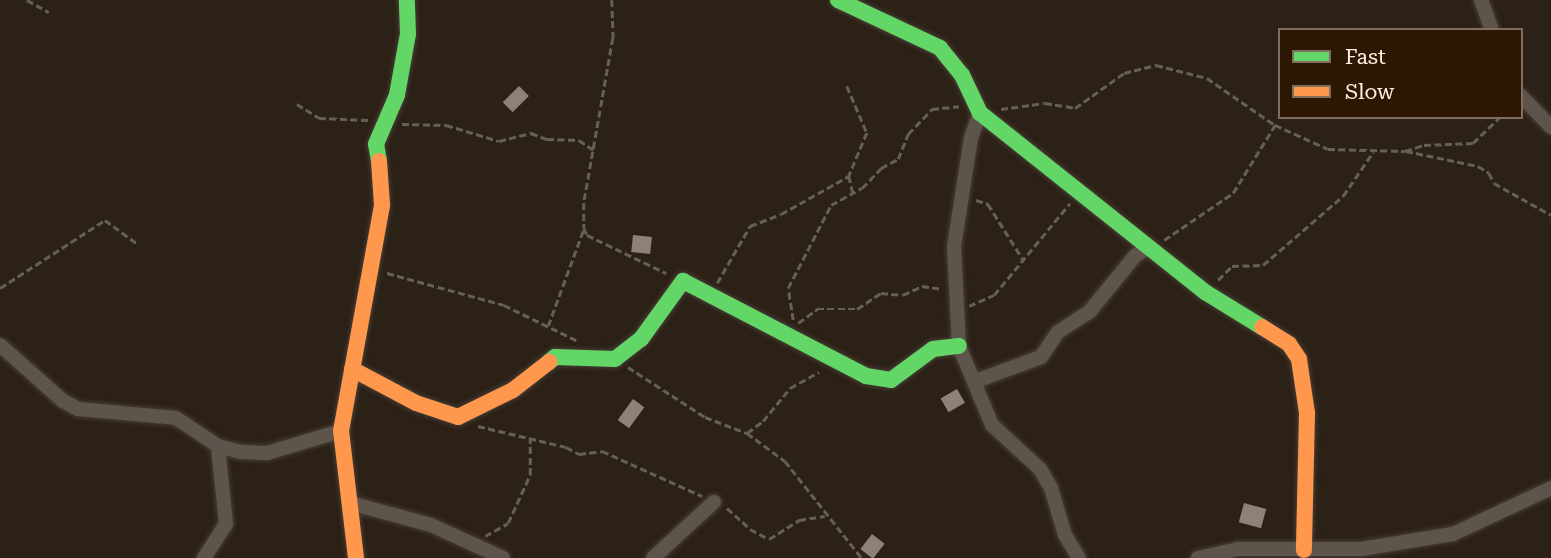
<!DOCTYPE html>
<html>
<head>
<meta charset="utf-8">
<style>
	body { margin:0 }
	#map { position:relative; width:1551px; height:558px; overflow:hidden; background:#2c2116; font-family:"Roboto Serif",serif }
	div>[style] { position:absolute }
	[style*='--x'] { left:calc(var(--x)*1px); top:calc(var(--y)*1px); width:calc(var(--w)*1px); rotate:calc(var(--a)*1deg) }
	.building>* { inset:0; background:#8d817a; transform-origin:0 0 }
	.path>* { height:2.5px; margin-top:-1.25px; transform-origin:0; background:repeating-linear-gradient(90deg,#675e57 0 7px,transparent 0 10.5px) }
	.roads { filter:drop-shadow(0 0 2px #473d35) drop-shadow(0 0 2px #473d35) }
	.street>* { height:14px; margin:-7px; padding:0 7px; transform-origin:7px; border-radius:7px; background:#5d544c }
	.fast>* { height:16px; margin:-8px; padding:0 8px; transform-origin:8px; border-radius:8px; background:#63d668 }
	.slow>* { height:16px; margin:-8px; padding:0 8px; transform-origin:8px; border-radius:8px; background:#ff974d }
	span { translate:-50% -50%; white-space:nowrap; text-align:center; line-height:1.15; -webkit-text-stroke:7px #2c1703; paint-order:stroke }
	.legend { position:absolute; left:1278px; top:28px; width:245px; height:91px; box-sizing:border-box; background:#2c1703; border:2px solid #806d5c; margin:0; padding:9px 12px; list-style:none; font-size:21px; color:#feefe2 }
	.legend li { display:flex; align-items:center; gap:14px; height:35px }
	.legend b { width:35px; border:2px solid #806d5c }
</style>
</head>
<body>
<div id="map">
	<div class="building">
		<i style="left:519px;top:86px;width:14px;height:23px;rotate:45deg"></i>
		<i style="left:633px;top:235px;width:19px;height:17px;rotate:6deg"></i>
		<i style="left:957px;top:389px;width:16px;height:19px;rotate:60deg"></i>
		<i style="left:633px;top:399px;width:14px;height:26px;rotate:36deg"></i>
		<i style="left:1244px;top:503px;width:23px;height:20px;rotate:15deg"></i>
		<i style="left:872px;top:534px;width:16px;height:19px;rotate:38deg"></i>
	</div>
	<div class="path">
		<i style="--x:27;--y:0;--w:25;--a:29"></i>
		<i style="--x:612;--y:0;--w:38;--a:88"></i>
		<i style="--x:613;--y:38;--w:168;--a:100"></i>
		<i style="--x:584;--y:203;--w:25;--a:90"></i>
		<i style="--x:584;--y:228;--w:8;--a:67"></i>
		<i style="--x:587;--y:235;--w:88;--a:25.7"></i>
		<i style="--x:847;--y:86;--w:51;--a:66.9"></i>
		<i style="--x:867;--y:133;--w:47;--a:112.7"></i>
		<i style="--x:849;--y:176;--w:17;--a:77"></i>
		<i style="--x:297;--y:104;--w:26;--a:32"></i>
		<i style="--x:319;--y:118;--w:49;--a:2.3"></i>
		<i style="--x:1001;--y:109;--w:44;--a:-7.8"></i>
		<i style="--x:1045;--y:103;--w:30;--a:9"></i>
		<i style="--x:1075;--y:108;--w:60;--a:-35.5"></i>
		<i style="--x:1124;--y:73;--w:33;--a:-14"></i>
		<i style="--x:1156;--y:65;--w:53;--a:14.3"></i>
		<i style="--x:1207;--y:78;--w:83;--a:34.7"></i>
		<i style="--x:1275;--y:125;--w:58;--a:24.4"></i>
		<i style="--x:1328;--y:149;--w:77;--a:1.5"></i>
		<i style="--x:1405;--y:151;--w:20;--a:-18"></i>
		<i style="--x:1424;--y:145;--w:49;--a:-2.3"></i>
		<i style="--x:1473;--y:143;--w:37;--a:-44"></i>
		<i style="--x:402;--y:124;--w:44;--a:1.3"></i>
		<i style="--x:446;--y:125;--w:55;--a:16.8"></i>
		<i style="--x:499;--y:141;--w:33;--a:-14"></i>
		<i style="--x:531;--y:133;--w:17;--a:21"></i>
		<i style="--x:547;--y:139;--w:32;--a:2"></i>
		<i style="--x:579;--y:140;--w:18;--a:34"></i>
		<i style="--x:1406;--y:151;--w:74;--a:11.8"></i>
		<i style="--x:1478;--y:166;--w:13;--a:32"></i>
		<i style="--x:1489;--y:173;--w:11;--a:63"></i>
		<i style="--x:1494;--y:183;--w:65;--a:29.3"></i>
		<i style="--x:976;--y:200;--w:13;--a:18"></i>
		<i style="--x:988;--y:204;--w:67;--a:57.7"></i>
		<i style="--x:1164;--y:240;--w:83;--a:-34.3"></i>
		<i style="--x:1233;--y:193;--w:80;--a:-58.3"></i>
		<i style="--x:387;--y:273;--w:121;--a:15.3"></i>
		<i style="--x:504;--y:305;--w:82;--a:25.9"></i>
		<i style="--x:1218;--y:280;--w:20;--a:-45"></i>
		<i style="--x:1232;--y:266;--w:31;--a:-2"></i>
		<i style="--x:1263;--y:265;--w:106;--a:-40.8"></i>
		<i style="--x:1343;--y:196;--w:53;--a:-55.7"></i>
		<i style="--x:717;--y:283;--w:66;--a:-59.9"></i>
		<i style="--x:750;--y:226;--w:33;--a:-21"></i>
		<i style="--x:781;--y:214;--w:78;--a:-29.2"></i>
		<i style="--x:0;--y:288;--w:125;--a:-32.9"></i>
		<i style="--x:105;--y:220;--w:42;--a:36.3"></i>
		<i style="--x:969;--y:306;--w:27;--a:-24"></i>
		<i style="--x:994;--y:295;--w:119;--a:-50.4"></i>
		<i style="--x:793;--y:320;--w:32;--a:-99"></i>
		<i style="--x:788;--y:288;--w:93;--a:-62.6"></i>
		<i style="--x:831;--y:205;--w:35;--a:-29"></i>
		<i style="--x:862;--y:188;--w:28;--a:-46"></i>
		<i style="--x:881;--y:168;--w:19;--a:-28"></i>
		<i style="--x:898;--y:159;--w:27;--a:-68"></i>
		<i style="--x:908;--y:134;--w:35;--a:-46"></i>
		<i style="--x:932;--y:109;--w:27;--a:-6"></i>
		<i style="--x:798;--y:323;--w:24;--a:-36"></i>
		<i style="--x:817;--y:309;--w:40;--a:0"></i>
		<i style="--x:857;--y:309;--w:29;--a:-34"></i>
		<i style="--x:881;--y:293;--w:22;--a:5"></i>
		<i style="--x:903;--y:295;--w:21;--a:-25"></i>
		<i style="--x:922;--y:286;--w:21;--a:8"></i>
		<i style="--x:548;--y:326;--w:104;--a:-69.8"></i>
		<i style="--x:628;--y:367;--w:92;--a:33"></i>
		<i style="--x:705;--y:417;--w:45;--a:20.9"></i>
		<i style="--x:747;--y:433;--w:47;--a:36.4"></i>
		<i style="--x:785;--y:461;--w:124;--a:51.6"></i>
		<i style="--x:478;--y:426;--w:90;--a:13.4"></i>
		<i style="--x:566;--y:447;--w:15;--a:28"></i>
		<i style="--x:579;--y:454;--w:23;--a:-7"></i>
		<i style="--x:602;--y:451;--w:110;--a:24.2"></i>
		<i style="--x:747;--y:433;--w:20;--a:-37"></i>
		<i style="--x:763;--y:421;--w:43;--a:-50.7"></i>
		<i style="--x:790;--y:388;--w:33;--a:-29"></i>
		<i style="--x:727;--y:508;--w:31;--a:42"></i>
		<i style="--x:750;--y:529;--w:21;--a:28"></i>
		<i style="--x:769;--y:539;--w:36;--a:-32"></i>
		<i style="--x:799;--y:520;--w:26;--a:-9"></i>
		<i style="--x:485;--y:536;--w:26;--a:-29"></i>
		<i style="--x:508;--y:523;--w:53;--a:-65.4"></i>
		<i style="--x:530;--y:475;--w:37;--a:-90"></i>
	</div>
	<div class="roads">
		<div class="street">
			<i style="--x:1481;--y:0;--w:32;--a:70"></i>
			<i style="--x:1521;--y:96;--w:43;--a:45.9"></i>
			<i style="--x:980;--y:113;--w:27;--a:110"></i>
			<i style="--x:971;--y:138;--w:110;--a:98.9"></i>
			<i style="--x:954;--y:247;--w:99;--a:87.1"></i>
			<i style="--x:959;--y:346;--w:86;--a:67.3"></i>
			<i style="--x:992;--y:425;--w:65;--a:42.5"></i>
			<i style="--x:1040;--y:469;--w:22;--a:60"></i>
			<i style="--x:1051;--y:488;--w:49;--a:73.4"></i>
			<i style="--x:1065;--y:535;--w:27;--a:59"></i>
			<i style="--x:0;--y:345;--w:84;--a:41.6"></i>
			<i style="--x:63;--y:401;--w:17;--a:28"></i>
			<i style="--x:78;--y:409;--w:98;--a:5.2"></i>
			<i style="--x:176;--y:418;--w:50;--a:33.7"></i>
			<i style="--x:218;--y:446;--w:23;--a:15"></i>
			<i style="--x:240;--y:452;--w:27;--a:2"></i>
			<i style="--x:267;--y:453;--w:77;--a:-16.6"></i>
			<i style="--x:976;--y:381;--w:69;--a:-20.3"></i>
			<i style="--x:1041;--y:357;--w:30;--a:-56"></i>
			<i style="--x:1058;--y:332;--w:38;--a:-33"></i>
			<i style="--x:1090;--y:311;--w:71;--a:-50.7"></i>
			<i style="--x:1135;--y:256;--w:14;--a:-34"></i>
			<i style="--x:350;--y:503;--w:84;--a:15.2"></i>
			<i style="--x:431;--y:525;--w:79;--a:24.6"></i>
			<i style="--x:204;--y:558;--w:40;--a:-57.1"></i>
			<i style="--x:226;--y:524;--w:78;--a:-95.9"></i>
			<i style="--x:653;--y:558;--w:83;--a:-42.6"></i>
			<i style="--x:1198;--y:558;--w:41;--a:-12.7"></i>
			<i style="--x:1238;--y:549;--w:123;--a:0"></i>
			<i style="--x:1361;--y:549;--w:93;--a:-9.3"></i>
			<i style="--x:1453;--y:534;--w:108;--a:-25.1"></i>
		</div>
		<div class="fast">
			<i style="--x:838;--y:0;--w:113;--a:25.2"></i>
			<i style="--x:940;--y:48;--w:35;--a:51"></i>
			<i style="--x:962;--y:75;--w:42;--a:64.7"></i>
			<i style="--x:980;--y:113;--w:288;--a:38.5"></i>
			<i style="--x:1205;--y:292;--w:67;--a:31.6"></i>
			<i style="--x:379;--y:161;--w:17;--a:-100"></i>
			<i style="--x:376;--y:144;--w:53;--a:-66.8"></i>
			<i style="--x:397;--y:95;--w:62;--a:-79.8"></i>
			<i style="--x:408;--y:34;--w:34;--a:-92"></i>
			<i style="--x:549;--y:362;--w:8;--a:-40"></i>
			<i style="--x:555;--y:357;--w:60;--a:1.9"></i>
			<i style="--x:615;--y:359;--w:33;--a:-38"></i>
			<i style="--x:641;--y:339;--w:72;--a:-54.1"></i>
			<i style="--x:683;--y:281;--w:206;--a:27.4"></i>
			<i style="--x:866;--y:376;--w:25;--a:9"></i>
			<i style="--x:891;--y:380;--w:52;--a:-36.4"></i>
			<i style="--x:933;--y:349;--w:26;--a:-7"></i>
		</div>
		<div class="slow">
			<i style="--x:1262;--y:327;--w:32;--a:32"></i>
			<i style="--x:1289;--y:344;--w:18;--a:56"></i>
			<i style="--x:1299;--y:359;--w:55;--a:81.6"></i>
			<i style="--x:1307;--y:413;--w:137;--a:91.3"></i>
			<i style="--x:352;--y:369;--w:72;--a:28"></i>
			<i style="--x:416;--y:403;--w:44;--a:18.4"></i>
			<i style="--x:458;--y:417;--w:61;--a:-26.1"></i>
			<i style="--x:513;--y:390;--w:46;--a:-37.9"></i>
			<i style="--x:356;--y:558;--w:128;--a:-96.7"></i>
			<i style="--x:341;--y:431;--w:230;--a:-79.7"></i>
			<i style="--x:382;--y:205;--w:44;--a:-93.9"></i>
		</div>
	</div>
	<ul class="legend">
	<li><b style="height:9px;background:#63d668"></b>Fast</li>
	<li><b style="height:9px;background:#ff974d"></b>Slow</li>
	</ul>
</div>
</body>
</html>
